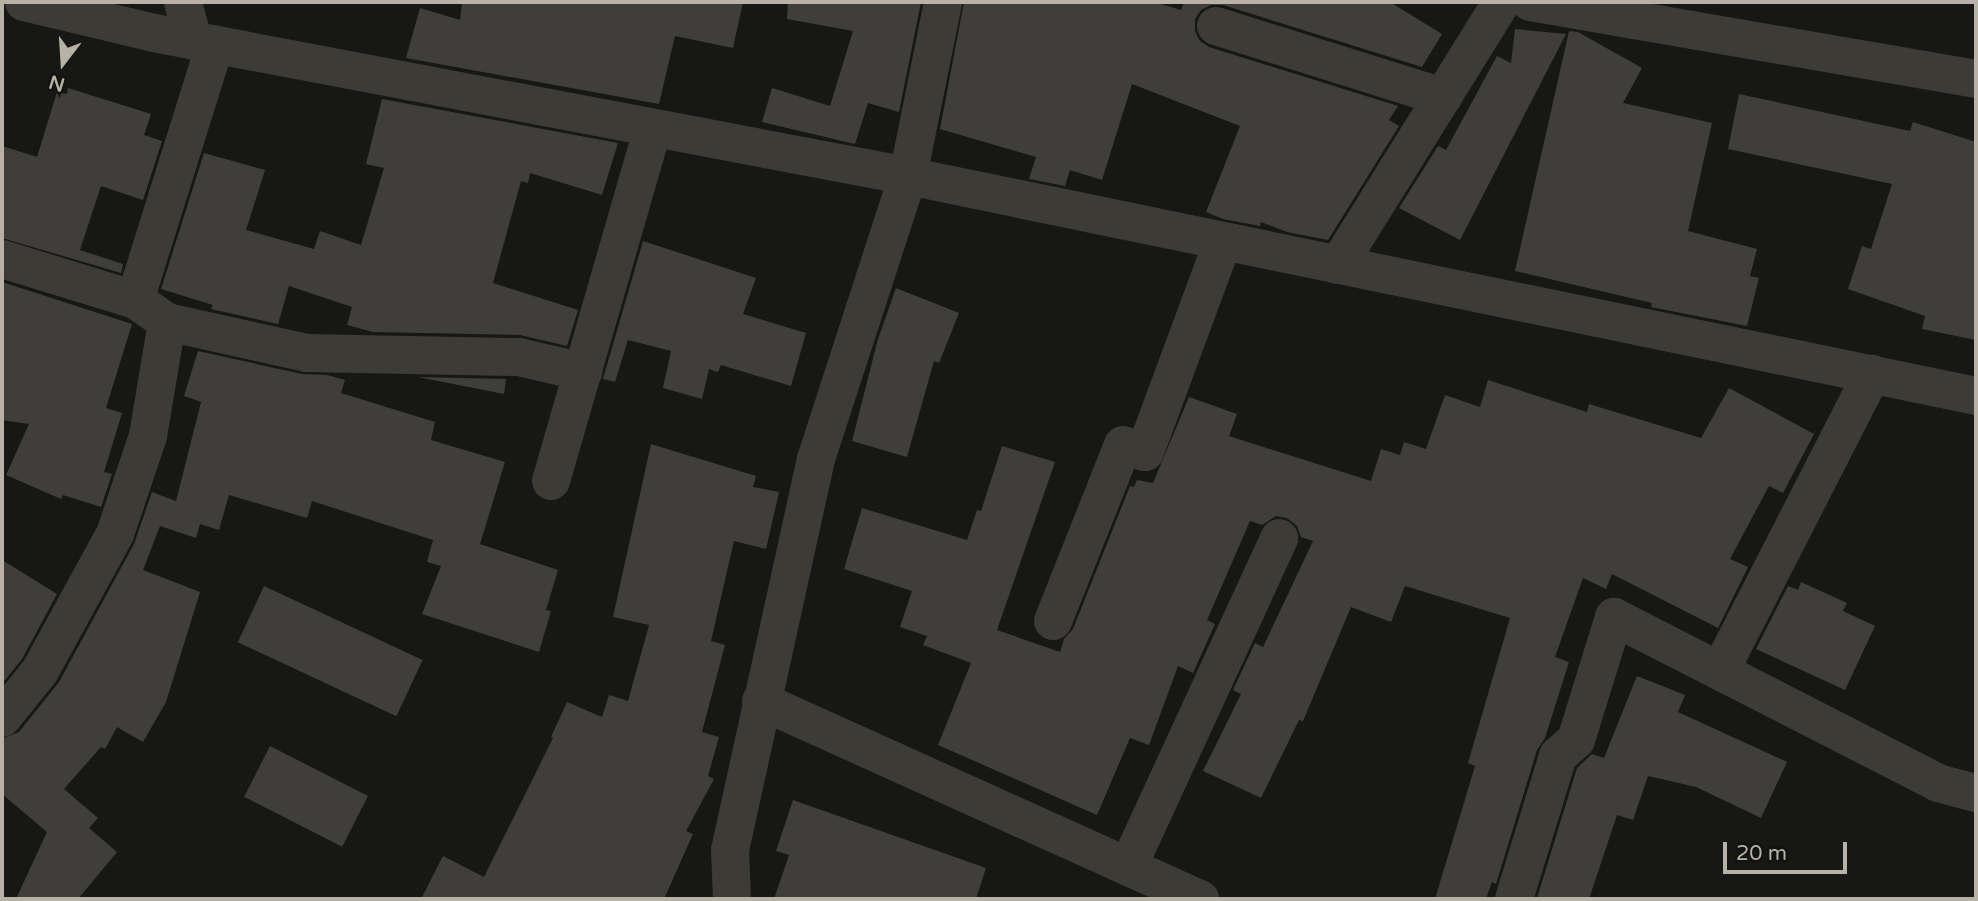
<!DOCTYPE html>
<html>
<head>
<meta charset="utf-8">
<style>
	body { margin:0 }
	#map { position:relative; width:1978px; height:901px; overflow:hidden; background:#171715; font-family:"Varela Round",sans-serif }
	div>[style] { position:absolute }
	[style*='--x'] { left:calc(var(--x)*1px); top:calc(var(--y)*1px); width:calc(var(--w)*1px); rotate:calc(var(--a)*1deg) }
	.building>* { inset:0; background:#3f3e3a; transform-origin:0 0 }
	.minor>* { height:38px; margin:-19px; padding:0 19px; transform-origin:19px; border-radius:19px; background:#3d3b36 }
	span { translate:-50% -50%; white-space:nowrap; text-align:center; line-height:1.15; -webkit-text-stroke:7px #121210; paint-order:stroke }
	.frame { position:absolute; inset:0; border:4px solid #b8b2a6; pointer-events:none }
	.north { position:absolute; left:28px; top:28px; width:70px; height:70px; -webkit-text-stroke:5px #121210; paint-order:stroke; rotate:197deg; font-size:19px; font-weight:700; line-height:28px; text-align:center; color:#b8b2a6 }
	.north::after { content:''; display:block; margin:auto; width:24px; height:32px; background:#b8b2a6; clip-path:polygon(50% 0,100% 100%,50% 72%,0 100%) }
	.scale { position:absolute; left:1723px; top:842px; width:124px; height:32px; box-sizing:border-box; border:4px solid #b8b2a6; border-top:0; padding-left:9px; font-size:21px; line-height:24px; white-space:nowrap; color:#b8b2a6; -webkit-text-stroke:5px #121210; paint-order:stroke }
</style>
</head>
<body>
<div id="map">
	<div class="building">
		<i style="clip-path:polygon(462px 2px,743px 2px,733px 48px,675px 36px,659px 104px,406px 58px,420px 8px,460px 20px)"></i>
		<i style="clip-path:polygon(788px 2px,921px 2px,899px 112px,868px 103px,855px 144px,762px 122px,772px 88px,830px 106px,853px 31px,787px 19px)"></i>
		<i style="clip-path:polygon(964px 2px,1154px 2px,1181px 10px,1184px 2px,1390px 2px,1442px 34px,1422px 67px,1223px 5px,1211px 5px,1201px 10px,1195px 19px,1195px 31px,1200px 41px,1209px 47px,1398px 106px,1389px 120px,1399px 126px,1328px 240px,1287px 232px,1261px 222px,1260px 226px,1223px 219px,1206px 212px,1240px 126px,1132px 84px,1102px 180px,1070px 170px,1065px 186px,1029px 179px,1036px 157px,940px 129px)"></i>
		<i style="clip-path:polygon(1515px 29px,1566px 34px,1460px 240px,1399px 208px,1438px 146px,1446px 150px,1497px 56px,1511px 63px)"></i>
		<i style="clip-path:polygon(1569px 31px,1578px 32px,1642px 68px,1623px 103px,1712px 123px,1688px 231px,1757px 249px,1750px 276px,1759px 278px,1747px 326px,1651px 307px,1652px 303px,1515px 271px)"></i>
		<i style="clip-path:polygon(68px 88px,151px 114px,144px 135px,162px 141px,143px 200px,101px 186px,80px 250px,123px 264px,121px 273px,2px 238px,2px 146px,37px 157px,57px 92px,67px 94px)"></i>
		<i style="clip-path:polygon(1739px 94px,1910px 131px,1913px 122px,1976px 142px,1976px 340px,1922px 329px,1925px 316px,1848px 289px,1862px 246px,1871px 249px,1892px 184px,1728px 149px)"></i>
		<i style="clip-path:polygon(382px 99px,618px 143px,602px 195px,530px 173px,528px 183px,521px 181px,493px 283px,578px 310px,567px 346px,520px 335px,373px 332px,347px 325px,352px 307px,289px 286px,278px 324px,211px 309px,213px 305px,161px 289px,204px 153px,265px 170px,246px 230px,314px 249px,320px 231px,361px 245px,384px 168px,366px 164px)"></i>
		<i style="clip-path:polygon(643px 241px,756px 278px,743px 314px,806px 333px,791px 386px,721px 365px,718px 372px,709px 369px,702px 399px,663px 388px,671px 351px,628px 340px,615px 382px,603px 379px)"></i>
		<i style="clip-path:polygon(2px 282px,132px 324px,106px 408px,122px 413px,104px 472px,112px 474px,101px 507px,63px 495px,61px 499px,6px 475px,29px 424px,2px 420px)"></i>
		<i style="clip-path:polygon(896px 288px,959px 313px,939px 363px,934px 361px,907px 457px,852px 441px,878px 339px)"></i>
		<i style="clip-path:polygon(198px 351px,302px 374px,327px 375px,345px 380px,341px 393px,435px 422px,431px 440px,505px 462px,480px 544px,558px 570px,546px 610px,551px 611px,539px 652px,422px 614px,441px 566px,427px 562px,433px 540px,312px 501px,307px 518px,229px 495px,219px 530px,200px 524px,196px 538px,160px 526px,143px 570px,200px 592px,166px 702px,143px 742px,117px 727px,105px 749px,101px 747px,64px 789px,98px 818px,89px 828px,117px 852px,78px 899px,16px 899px,47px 832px,2px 794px,2px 739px,19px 732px,59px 682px,134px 544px,152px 492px,176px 501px,201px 402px,184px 396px)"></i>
		<i style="clip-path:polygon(418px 377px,506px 379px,504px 394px)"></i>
		<i style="clip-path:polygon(1488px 380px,1587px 412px,1589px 404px,1701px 438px,1729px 388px,1814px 434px,1783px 493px,1769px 486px,1730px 559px,1748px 567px,1718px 628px,1612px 574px,1606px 589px,1583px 578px,1555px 657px,1569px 662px,1545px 738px,1537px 750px,1496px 884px,1492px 882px,1486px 899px,1435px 899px,1475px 766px,1468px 763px,1510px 618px,1405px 586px,1391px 622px,1351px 607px,1303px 721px,1299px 720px,1261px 798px,1203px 771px,1241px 694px,1233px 690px,1255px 643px,1263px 647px,1313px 541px,1301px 537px,1297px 526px,1287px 518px,1276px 516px,1262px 525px,1250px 521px,1207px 620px,1215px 624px,1193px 673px,1178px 666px,1149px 745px,1130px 738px,1097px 815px,938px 745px,971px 663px,923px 645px,927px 636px,900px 627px,912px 591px,844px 569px,862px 508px,967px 540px,977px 510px,981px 511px,1002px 446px,1055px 462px,997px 630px,1060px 652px,1064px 639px,1073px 629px,1130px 486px,1134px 487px,1137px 480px,1153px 483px,1189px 397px,1237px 414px,1229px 436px,1371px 481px,1381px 449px,1400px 455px,1404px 442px,1426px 449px,1445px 395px,1480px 407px)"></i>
		<i style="clip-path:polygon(651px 444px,756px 476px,753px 487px,779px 492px,766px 549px,734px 541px,711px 641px,725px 645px,702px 732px,719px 737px,708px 776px,714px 779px,686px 831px,693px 834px,664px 899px,421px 899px,443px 856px,484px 877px,553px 738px,551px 737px,567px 702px,602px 717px,609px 695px,628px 701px,649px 625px,613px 617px)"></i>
		<i style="clip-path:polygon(2px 560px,57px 594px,22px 659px,2px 684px)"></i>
		<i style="clip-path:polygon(1801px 582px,1847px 603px,1843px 611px,1875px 626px,1845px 690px,1756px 649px,1788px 586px,1798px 590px)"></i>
		<i style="left:264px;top:586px;width:175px;height:62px;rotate:25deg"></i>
		<i style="clip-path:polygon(1637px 676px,1685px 695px,1678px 712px,1787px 762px,1761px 818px,1696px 787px,1648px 776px,1633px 820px,1617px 815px,1589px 899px,1537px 898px,1577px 768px,1592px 754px,1604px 758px)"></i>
		<i style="left:270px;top:746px;width:110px;height:57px;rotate:27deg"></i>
		<i style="clip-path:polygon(793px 800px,986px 868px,976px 899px,774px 899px,789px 855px,776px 851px)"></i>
	</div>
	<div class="minor">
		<i style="--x:24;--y:2;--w:134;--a:13.4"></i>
		<i style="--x:154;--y:33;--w:767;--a:10.74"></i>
		<i style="--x:908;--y:176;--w:1090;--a:11.64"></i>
		<i style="--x:183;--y:2;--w:40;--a:75.6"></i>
		<i style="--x:1530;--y:2;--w:453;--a:9.8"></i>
		<i style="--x:1216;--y:26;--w:238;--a:17.4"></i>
		<i style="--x:2;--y:259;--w:139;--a:17.1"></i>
		<i style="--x:1338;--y:265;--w:310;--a:-58.1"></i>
		<i style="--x:167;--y:322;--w:143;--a:12.5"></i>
		<i style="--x:307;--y:353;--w:212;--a:1.1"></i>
		<i style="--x:519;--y:357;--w:66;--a:13.2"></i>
		<i style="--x:551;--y:481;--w:367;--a:-73.9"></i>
		<i style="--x:1053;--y:621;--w:189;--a:-68.3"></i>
		<i style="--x:1123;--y:445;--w:23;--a:18"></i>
		<i style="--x:1145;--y:452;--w:225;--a:-69.7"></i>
		<i style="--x:1720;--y:671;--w:334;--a:-62.9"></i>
		<i style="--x:761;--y:701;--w:482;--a:24.3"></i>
		<i style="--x:2;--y:718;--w:60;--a:-51"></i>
		<i style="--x:40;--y:671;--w:156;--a:-61.3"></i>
		<i style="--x:115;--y:534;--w:103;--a:-71.4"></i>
		<i style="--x:148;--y:436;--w:116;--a:-80.5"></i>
		<i style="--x:167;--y:322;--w:39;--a:-145"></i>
		<i style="--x:135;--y:300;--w:268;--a:-72.6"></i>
		<i style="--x:1128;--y:867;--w:362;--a:-65.3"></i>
		<i style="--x:732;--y:899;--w:49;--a:-92.3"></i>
		<i style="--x:730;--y:850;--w:400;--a:-77.6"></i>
		<i style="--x:816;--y:459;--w:298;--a:-72"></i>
		<i style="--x:908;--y:176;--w:177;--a:-78.6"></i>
		<i style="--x:1514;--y:899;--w:150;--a:-72.9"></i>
		<i style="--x:1558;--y:756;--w:24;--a:-42"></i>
		<i style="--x:1576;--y:740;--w:129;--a:-72.8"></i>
		<i style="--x:1614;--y:617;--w:364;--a:27.1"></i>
		<i style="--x:1938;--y:783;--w:39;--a:15"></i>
	</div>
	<div class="frame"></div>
	<div class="north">N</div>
	<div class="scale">20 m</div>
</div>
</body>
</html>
